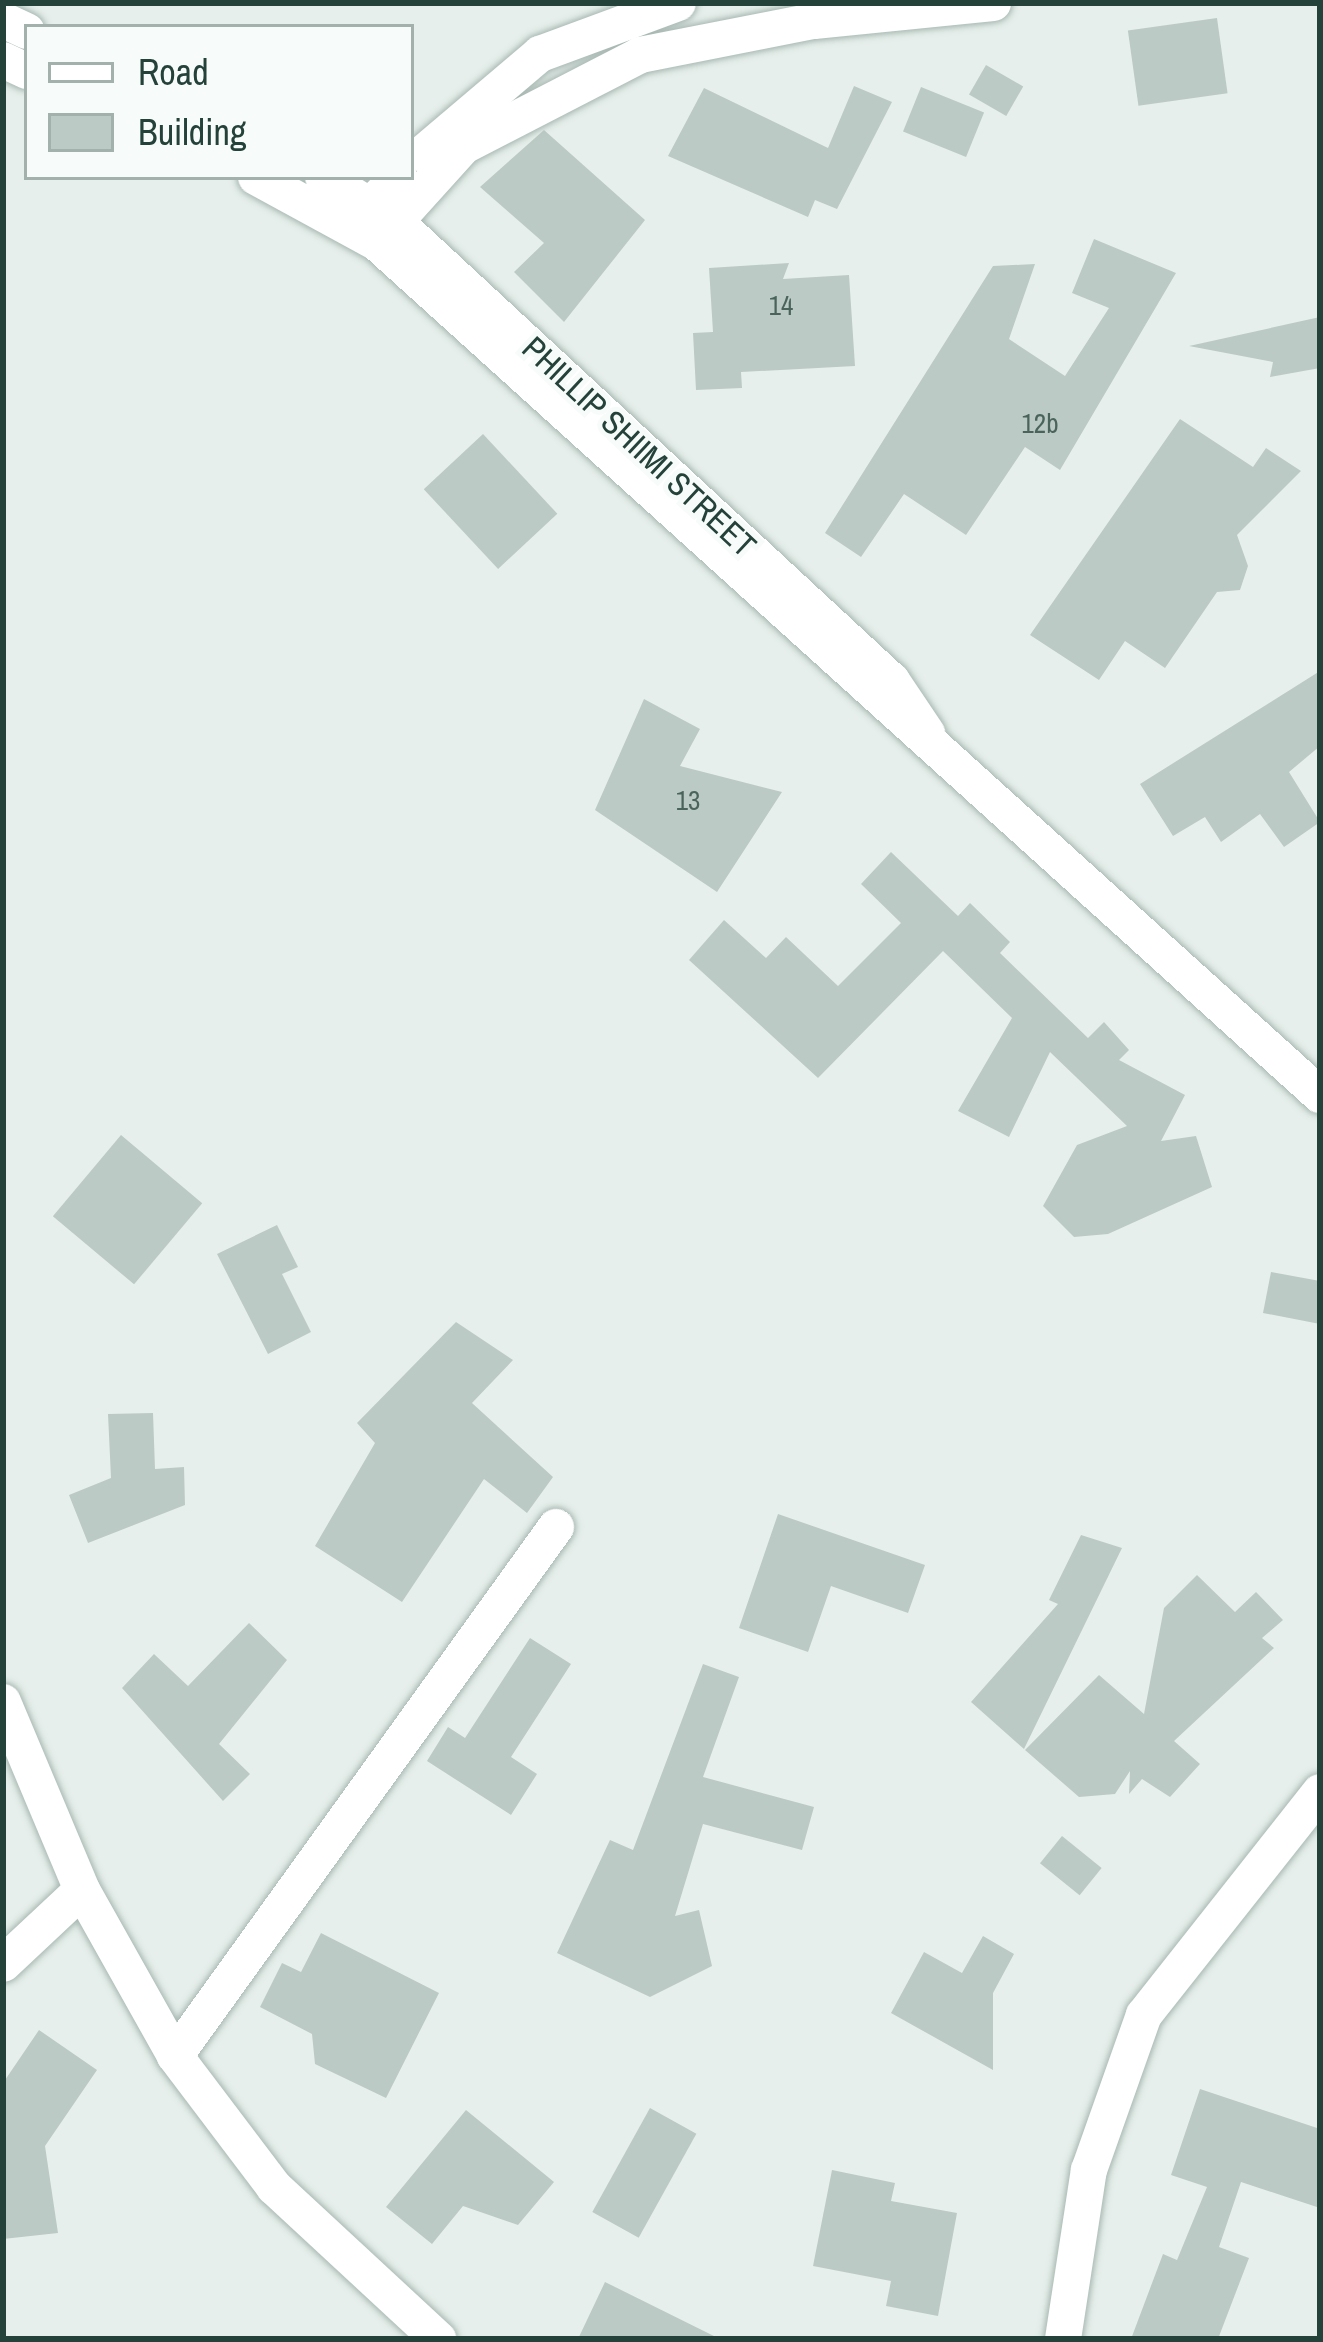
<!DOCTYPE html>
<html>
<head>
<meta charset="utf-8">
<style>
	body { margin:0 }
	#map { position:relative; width:1323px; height:2342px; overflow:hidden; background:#e6efeb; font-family:"Archivo Narrow",sans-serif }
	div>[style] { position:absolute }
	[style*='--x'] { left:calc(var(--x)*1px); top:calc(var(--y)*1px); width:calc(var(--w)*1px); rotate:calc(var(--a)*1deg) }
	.building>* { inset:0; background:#bbcac4; transform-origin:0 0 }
	.roads { filter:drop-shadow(0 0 3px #a8b8b2) drop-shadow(0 0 3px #a8b8b2) }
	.minor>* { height:36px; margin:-18px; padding:0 18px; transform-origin:18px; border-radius:18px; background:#fff }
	span { translate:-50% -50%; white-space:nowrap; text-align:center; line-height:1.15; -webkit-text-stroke:10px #f7fbf9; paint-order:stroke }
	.number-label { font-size:27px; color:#4a645c }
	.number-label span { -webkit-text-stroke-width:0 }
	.street-label { font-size:33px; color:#24423a }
	.frame { position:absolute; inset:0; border:6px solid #24423a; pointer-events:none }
	.legend { position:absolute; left:24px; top:24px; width:390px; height:156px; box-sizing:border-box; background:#f7fbf9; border:3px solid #a3b1ad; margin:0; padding:15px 21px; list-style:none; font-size:36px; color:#24423a }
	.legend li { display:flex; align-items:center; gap:24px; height:60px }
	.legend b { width:60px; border:3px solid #a3b1ad }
</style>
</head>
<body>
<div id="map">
	<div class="building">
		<i style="left:1217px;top:18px;width:76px;height:90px;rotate:82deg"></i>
		<i style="left:986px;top:65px;width:43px;height:34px;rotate:30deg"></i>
		<i style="clip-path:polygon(854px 86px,892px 102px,837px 209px,815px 200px,808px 217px,668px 156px,704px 88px,828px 148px)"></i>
		<i style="left:921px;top:87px;width:68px;height:48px;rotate:22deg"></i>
		<i style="clip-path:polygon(544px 130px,645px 220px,564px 322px,514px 272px,544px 243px,480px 187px)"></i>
		<i style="clip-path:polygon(1094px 239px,1176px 273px,1060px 470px,1025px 447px,966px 535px,904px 494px,861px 557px,825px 533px,993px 266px,1035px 264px,1009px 339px,1065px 376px,1109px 308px,1072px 293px)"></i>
		<i style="clip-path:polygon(789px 263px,783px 279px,849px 275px,855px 366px,741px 372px,742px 388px,696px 390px,693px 333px,713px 332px,709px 268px)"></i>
		<i style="clip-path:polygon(1320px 317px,1320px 368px,1270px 377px,1273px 362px,1189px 346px)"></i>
		<i style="clip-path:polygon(1180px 419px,1253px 467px,1266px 448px,1301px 471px,1237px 535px,1248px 566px,1240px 590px,1217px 592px,1165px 668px,1125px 641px,1099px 680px,1030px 635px)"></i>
		<i style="left:483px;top:434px;width:109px;height:81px;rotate:47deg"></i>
		<i style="clip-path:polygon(1320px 671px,1320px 746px,1289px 772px,1320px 822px,1284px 847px,1260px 814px,1221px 842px,1205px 817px,1173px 836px,1140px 784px)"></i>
		<i style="clip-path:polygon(644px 699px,700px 729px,680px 766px,782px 792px,717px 892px,595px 810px)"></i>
		<i style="clip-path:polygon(891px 852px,958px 916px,970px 903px,1010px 942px,1000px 953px,1088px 1038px,1104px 1022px,1129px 1050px,1119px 1060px,1185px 1095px,1161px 1141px,1196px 1136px,1212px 1187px,1108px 1234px,1074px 1237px,1043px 1206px,1077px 1145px,1127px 1126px,1050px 1052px,1009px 1137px,958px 1111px,1012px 1018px,943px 951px,818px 1078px,689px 960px,724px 920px,766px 958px,786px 937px,838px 986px,901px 923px,861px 884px)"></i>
		<i style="left:121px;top:1135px;width:106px;height:106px;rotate:40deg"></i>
		<i style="clip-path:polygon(277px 1225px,298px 1267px,282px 1274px,311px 1332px,268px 1354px,217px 1254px)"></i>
		<i style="clip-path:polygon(1271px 1272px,1320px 1281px,1320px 1324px,1263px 1313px)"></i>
		<i style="clip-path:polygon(456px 1322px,513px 1360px,472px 1403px,553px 1477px,527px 1513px,484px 1479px,402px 1602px,315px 1546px,375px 1443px,357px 1423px)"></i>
		<i style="clip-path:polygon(153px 1413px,155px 1469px,184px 1467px,185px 1505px,88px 1543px,69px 1495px,111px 1478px,108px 1414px)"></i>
		<i style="clip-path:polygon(778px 1514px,925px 1565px,908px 1613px,831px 1586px,808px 1652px,739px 1628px)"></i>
		<i style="clip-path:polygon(1081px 1535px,1122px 1548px,1024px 1749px,971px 1702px,1058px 1604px,1049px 1600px)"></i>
		<i style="clip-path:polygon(1197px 1575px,1235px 1612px,1256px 1592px,1283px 1620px,1262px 1638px,1274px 1648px,1174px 1741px,1200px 1764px,1170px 1797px,1142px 1779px,1129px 1794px,1130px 1771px,1115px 1794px,1079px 1797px,1025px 1750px,1099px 1675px,1144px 1714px,1164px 1608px)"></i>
		<i style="clip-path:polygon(249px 1623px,287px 1660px,219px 1744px,250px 1774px,223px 1801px,122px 1688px,154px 1654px,188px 1686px)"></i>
		<i style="clip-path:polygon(530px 1638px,571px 1664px,511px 1757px,537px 1774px,511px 1815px,427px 1761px,448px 1727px,465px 1738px)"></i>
		<i style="clip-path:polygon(703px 1664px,739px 1677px,703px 1777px,814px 1807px,802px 1850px,703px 1824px,675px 1916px,699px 1910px,712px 1966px,650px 1997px,557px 1953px,610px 1840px,633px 1850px)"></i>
		<i style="left:1062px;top:1836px;width:51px;height:35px;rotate:39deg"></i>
		<i style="clip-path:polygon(321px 1933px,439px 1993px,386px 2098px,315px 2064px,312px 2034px,260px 2007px,282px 1963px,301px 1972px)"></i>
		<i style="clip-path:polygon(983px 1936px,1014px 1954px,993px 1993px,993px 2070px,891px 2013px,924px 1952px,962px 1973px)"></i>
		<i style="clip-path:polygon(39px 2030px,97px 2070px,45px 2146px,58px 2233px,3px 2239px,3px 2083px)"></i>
		<i style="clip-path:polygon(1200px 2089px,1320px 2129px,1320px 2208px,1241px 2182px,1219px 2247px,1249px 2258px,1218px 2339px,1131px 2339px,1163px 2254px,1177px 2260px,1207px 2187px,1171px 2175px)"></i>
		<i style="left:650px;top:2108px;width:53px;height:119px;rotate:29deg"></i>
		<i style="clip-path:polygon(466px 2110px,554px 2182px,518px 2225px,463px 2206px,432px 2244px,386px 2207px)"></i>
		<i style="clip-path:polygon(832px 2170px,895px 2183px,891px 2201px,957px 2213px,938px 2316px,886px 2306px,891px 2281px,813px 2266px)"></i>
		<i style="clip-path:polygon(605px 2282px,720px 2339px,578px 2339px)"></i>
	</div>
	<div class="roads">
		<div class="minor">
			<i style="--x:3;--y:20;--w:26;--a:25"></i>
			<i style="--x:3;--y:60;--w:26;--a:25"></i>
			<i style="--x:422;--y:154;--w:155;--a:-40.3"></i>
			<i style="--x:540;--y:54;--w:147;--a:-20.3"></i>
			<i style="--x:256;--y:177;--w:138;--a:28.6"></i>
			<i style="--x:377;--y:243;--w:1271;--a:42.1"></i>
			<i style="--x:323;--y:177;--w:84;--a:31.4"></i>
			<i style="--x:395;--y:221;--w:677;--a:42.79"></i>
			<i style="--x:892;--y:681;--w:63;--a:56.1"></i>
			<i style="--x:354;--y:221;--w:63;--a:-44.4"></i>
			<i style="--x:379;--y:240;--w:127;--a:-47.9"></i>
			<i style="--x:464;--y:146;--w:198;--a:-27.3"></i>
			<i style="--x:640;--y:55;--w:177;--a:-11.1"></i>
			<i style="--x:814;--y:21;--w:180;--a:-5.7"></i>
			<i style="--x:3;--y:1702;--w:204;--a:67.2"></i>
			<i style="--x:82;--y:1890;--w:190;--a:60.7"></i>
			<i style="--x:175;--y:2056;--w:164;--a:52.9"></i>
			<i style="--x:274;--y:2187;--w:224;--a:42.8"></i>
			<i style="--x:3;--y:1964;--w:108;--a:-43.1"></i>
			<i style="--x:175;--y:2056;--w:652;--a:-54.24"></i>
			<i style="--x:1063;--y:2339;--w:171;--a:-81.3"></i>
			<i style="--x:1089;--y:2170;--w:164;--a:-70.5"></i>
			<i style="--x:1144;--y:2015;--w:284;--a:-51.7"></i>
		</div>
	</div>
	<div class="number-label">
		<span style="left:781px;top:306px">14</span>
		<span style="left:1040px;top:424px">12b</span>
		<span style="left:688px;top:801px">13</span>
	</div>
	<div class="street-label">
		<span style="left:639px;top:447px;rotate:43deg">PHILLIP SHIIMI STREET</span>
	</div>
	<div class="frame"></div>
	<ul class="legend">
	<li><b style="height:15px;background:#fff"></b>Road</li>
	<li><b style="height:33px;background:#bbcac4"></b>Building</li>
	</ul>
</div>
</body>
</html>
